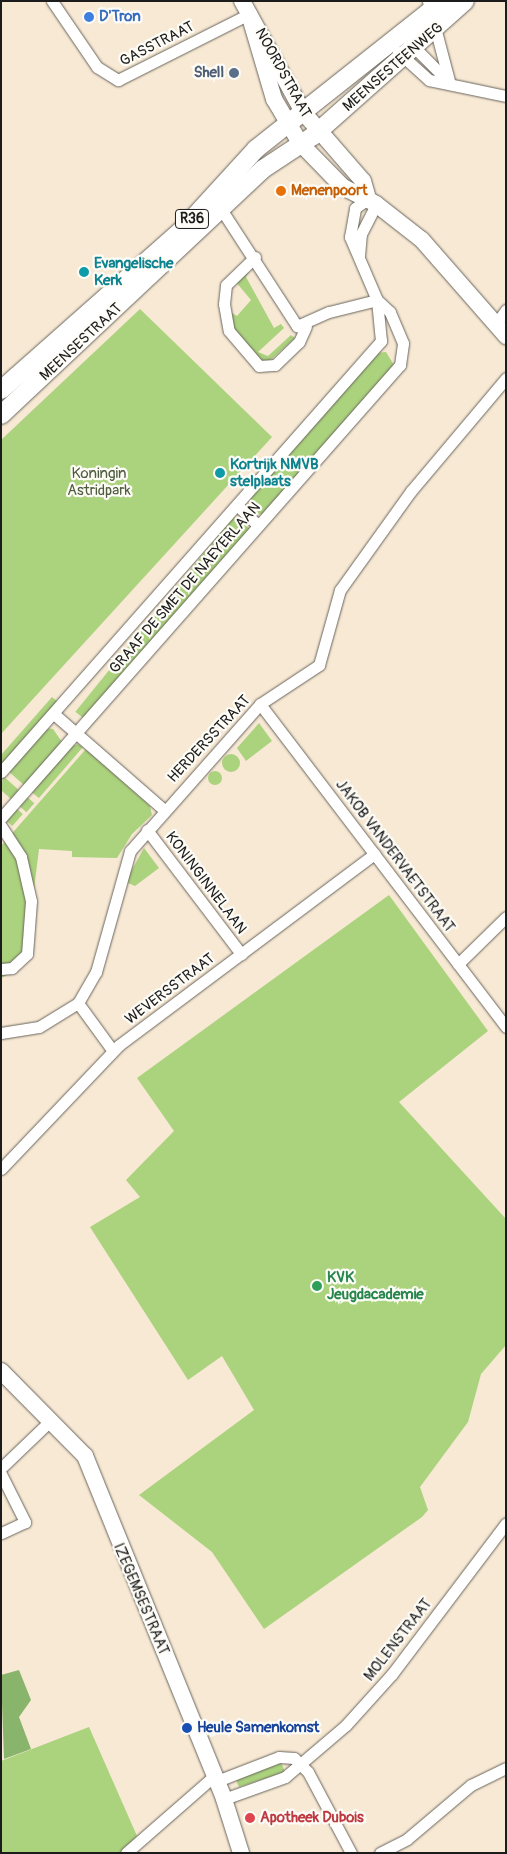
<!DOCTYPE html>
<html>
<head>
<meta charset="utf-8">
<style>
	body { margin:0 }
	#map { position:relative; width:507px; height:1854px; overflow:hidden; background:#f7e9d4; font-family:Pangolin,sans-serif }
	div>[style] { position:absolute }
	[style*='--x'] { left:calc(var(--x)*1px); top:calc(var(--y)*1px); width:calc(var(--w)*1px); rotate:calc(var(--a)*1deg) }
	.green>* { inset:0; background:#abd27d; transform-origin:0 0 }
	.round { border-radius:50% }
	.forest>* { inset:0; background:#88b46c }
	.roads { filter:drop-shadow(0 0 1px #69645c) drop-shadow(0 0 1px #69645c) }
	.street>* { height:11px; margin:-5.5px; padding:0 5.5px; transform-origin:5.5px; border-radius:5.5px; background:#fff }
	.secondary>* { height:16px; margin:-8px; padding:0 8px; transform-origin:8px; border-radius:8px; background:#fff }
	.primary>* { height:18px; margin:-9px; padding:0 9px; transform-origin:9px; border-radius:9px; background:#fff }
	.dots>* { width:14px; height:14px; translate:-50% -50%; box-sizing:border-box; border:2px solid #fdfcf7; border-radius:50% }
	span { translate:-50% -50%; white-space:nowrap; text-align:center; line-height:1.15; -webkit-text-stroke:4.5px #fdfcf7; paint-order:stroke }
	.shield-label span { padding:1px 4px; background:#fdfcf7; border:1px solid; border-radius:4px; -webkit-text-stroke-width:0 }
	.shield-label { font-size:14px; color:#1c1c1c; font-weight:700 }
	.shop-label { font-size:15px; color:#366cbe; font-weight:700 }
	.left { translate:0 -50%; text-align:left }
	.street-label { font-size:15px; color:#1c1c1c }
	.service-label { font-size:15px; color:#4e5e75; font-weight:700 }
	.right { translate:-100% -50%; text-align:right }
	.food-label { font-size:15px; color:#c56008; font-weight:700 }
	.culture-label { font-size:15px; color:#0d838f; font-weight:700 }
	.park-label { font-size:15px; color:#4e5c3e }
	.leisure-label { font-size:15px; color:#27864d; font-weight:700 }
	.transit-label { font-size:15px; color:#164399; font-weight:700 }
	.health-label { font-size:15px; color:#be3a42; font-weight:700 }
	.frame { position:absolute; inset:0; border:2px solid #1c1c1c; pointer-events:none }
</style>
</head>
<body>
<div id="map">
	<div class="green">
		<i style="clip-path:polygon(250px 269px,246px 277px,274px 328px,281px 324px,284px 328px,258px 352px,268px 356px,291px 335px,295px 338px,268px 362px,260px 361px,229px 324px,229px 311px,237px 316px,251px 300px,236px 282px)"></i>
		<i style="clip-path:polygon(140px 309px,272px 437px,1px 734px,1px 440px)"></i>
		<i style="clip-path:polygon(386px 352px,394px 365px,262px 515px,257px 513px,248px 500px,377px 353px)"></i>
		<i style="left:234px;top:516px;width:21px;height:252px;rotate:39deg"></i>
		<i style="clip-path:polygon(52px 697px,58px 702px,1px 765px,1px 755px)"></i>
		<i style="clip-path:polygon(259px 723px,272px 741px,246px 761px,237px 748px)"></i>
		<i style="clip-path:polygon(46px 728px,53px 729px,62px 742px,25px 786px,7px 770px)"></i>
		<i style="clip-path:polygon(78px 744px,83px 747px,39px 798px,30px 791px,70px 747px)"></i>
		<i style="clip-path:polygon(86px 749px,150px 806px,152px 815px,132px 834px,117px 858px,72px 857px,72px 851px,39px 849px,27px 946px,15px 971px,1px 978px,1px 846px)"></i>
		<i class="round" style="left:222px;top:754px;width:18px;height:18px"></i>
		<i class="round" style="left:208px;top:771px;width:14px;height:14px"></i>
		<i style="clip-path:polygon(3px 776px,20px 791px,12px 800px,1px 790px)"></i>
		<i style="left:26px;top:796px;width:11px;height:12px;rotate:41deg"></i>
		<i style="left:16px;top:808px;width:9px;height:16px;rotate:41deg"></i>
		<i style="clip-path:polygon(144px 848px,159px 868px,135px 886px,128px 883px,129px 875px)"></i>
		<i style="clip-path:polygon(389px 895px,488px 1031px,399px 1102px,506px 1219px,506px 1345px,481px 1374px,468px 1422px,420px 1487px,428px 1510px,422px 1517px,264px 1629px,212px 1552px,139px 1495px,254px 1410px,222px 1356px,188px 1380px,90px 1227px,140px 1197px,126px 1180px,174px 1131px,137px 1078px)"></i>
		<i style="clip-path:polygon(89px 1727px,137px 1836px,120px 1853px,1px 1853px,1px 1761px)"></i>
		<i style="clip-path:polygon(281px 1762px,285px 1772px,239px 1787px,236px 1780px)"></i>
	</div>
	<div class="forest">
		<i style="clip-path:polygon(19px 1670px,31px 1700px,19px 1717px,31px 1749px,4px 1759px,1px 1675px)"></i>
	</div>
	<div class="roads">
		<div class="street">
			<i style="--x:52;--y:1;--w:80;--a:55.7"></i>
			<i style="--x:97;--y:67;--w:25;--a:32"></i>
			<i style="--x:118;--y:80;--w:147;--a:-26.7"></i>
			<i style="--x:428;--y:1;--w:86;--a:75.2"></i>
			<i style="--x:409;--y:42;--w:52;--a:45"></i>
			<i style="--x:398;--y:52;--w:42;--a:42.1"></i>
			<i style="--x:429;--y:80;--w:79;--a:11.7"></i>
			<i style="--x:221;--y:209;--w:140;--a:57"></i>
			<i style="--x:297;--y:326;--w:35;--a:-24"></i>
			<i style="--x:329;--y:312;--w:49;--a:-14"></i>
			<i style="--x:359;--y:256;--w:22;--a:-85"></i>
			<i style="--x:361;--y:234;--w:34;--a:-63"></i>
			<i style="--x:255;--y:257;--w:40;--a:136"></i>
			<i style="--x:226;--y:285;--w:19;--a:96"></i>
			<i style="--x:224;--y:304;--w:27;--a:80"></i>
			<i style="--x:229;--y:331;--w:46;--a:49.4"></i>
			<i style="--x:259;--y:366;--w:16;--a:-4"></i>
			<i style="--x:275;--y:365;--w:33;--a:-44"></i>
			<i style="--x:299;--y:342;--w:17;--a:-66"></i>
			<i style="--x:495;--y:325;--w:19;--a:-54"></i>
			<i style="--x:237;--y:505;--w:29;--a:44"></i>
			<i style="--x:260;--y:704;--w:406;--a:52.7"></i>
			<i style="--x:54;--y:714;--w:146;--a:41.1"></i>
			<i style="--x:1;--y:772;--w:575;--a:-48.6"></i>
			<i style="--x:381;--y:341;--w:41;--a:-95.6"></i>
			<i style="--x:377;--y:300;--w:69;--a:-113.2"></i>
			<i style="--x:350;--y:237;--w:29;--a:-80"></i>
			<i style="--x:355;--y:208;--w:16;--a:-35"></i>
			<i style="--x:1;--y:818;--w:604;--a:-48.63"></i>
			<i style="--x:400;--y:365;--w:22;--a:-82"></i>
			<i style="--x:403;--y:343;--w:34;--a:-113"></i>
			<i style="--x:390;--y:312;--w:18;--a:-137"></i>
			<i style="--x:1;--y:826;--w:37;--a:57"></i>
			<i style="--x:21;--y:857;--w:45;--a:77.2"></i>
			<i style="--x:31;--y:901;--w:53;--a:94.3"></i>
			<i style="--x:27;--y:954;--w:21;--a:137"></i>
			<i style="--x:12;--y:968;--w:11;--a:175"></i>
			<i style="--x:147;--y:830;--w:156;--a:52.8"></i>
			<i style="--x:458;--y:964;--w:67;--a:-44.4"></i>
			<i style="--x:78;--y:1003;--w:59;--a:53.9"></i>
			<i style="--x:1;--y:1033;--w:38;--a:-9"></i>
			<i style="--x:39;--y:1027;--w:46;--a:-31.6"></i>
			<i style="--x:78;--y:1003;--w:36;--a:-60"></i>
			<i style="--x:96;--y:972;--w:126;--a:-74.3"></i>
			<i style="--x:130;--y:851;--w:196;--a:-48.5"></i>
			<i style="--x:260;--y:704;--w:71;--a:-33.5"></i>
			<i style="--x:319;--y:665;--w:78;--a:-74.4"></i>
			<i style="--x:340;--y:590;--w:122;--a:-54.4"></i>
			<i style="--x:411;--y:491;--w:148;--a:-49.9"></i>
			<i style="--x:1;--y:1169;--w:171;--a:-46.4"></i>
			<i style="--x:119;--y:1045;--w:319;--a:-36.8"></i>
			<i style="--x:1;--y:1468;--w:69;--a:-43.8"></i>
			<i style="--x:1;--y:1474;--w:54;--a:63.4"></i>
			<i style="--x:25;--y:1522;--w:26;--a:155"></i>
			<i style="--x:217;--y:1781;--w:66;--a:-21.2"></i>
			<i style="--x:279;--y:1757;--w:15;--a:4"></i>
			<i style="--x:294;--y:1758;--w:20;--a:45"></i>
			<i style="--x:308;--y:1772;--w:92;--a:62"></i>
			<i style="--x:224;--y:1799;--w:65;--a:-19.8"></i>
			<i style="--x:285;--y:1777;--w:80;--a:-40.4"></i>
			<i style="--x:346;--y:1725;--w:69;--a:-48"></i>
			<i style="--x:392;--y:1674;--w:189;--a:-52.9"></i>
			<i style="--x:126;--y:1853;--w:118;--a:-41.2"></i>
			<i style="--x:380;--y:1853;--w:30;--a:-27"></i>
			<i style="--x:407;--y:1839;--w:84;--a:-40.2"></i>
			<i style="--x:471;--y:1785;--w:39;--a:-26"></i>
		</div>
		<div class="secondary">
			<i style="--x:242;--y:1;--w:127;--a:61.2"></i>
			<i style="--x:303;--y:112;--w:91;--a:49"></i>
			<i style="--x:363;--y:181;--w:19;--a:74"></i>
			<i style="--x:249;--y:14;--w:89;--a:73.6"></i>
			<i style="--x:274;--y:99;--w:51;--a:59.4"></i>
			<i style="--x:300;--y:143;--w:62;--a:45.7"></i>
			<i style="--x:343;--y:187;--w:37;--a:27"></i>
			<i style="--x:376;--y:204;--w:58;--a:38"></i>
			<i style="--x:422;--y:240;--w:128;--a:48.8"></i>
			<i style="--x:1;--y:1371;--w:120;--a:45.3"></i>
			<i style="--x:85;--y:1456;--w:370;--a:67.9"></i>
			<i style="--x:224;--y:1799;--w:57;--a:72.5"></i>
		</div>
		<div class="primary">
			<i style="--x:1;--y:390;--w:243;--a:-41.5"></i>
			<i style="--x:183;--y:229;--w:108;--a:-47.6"></i>
			<i style="--x:256;--y:149;--w:238;--a:-38.4"></i>
			<i style="--x:1;--y:415;--w:359;--a:-43.2"></i>
			<i style="--x:263;--y:169;--w:60;--a:-33.4"></i>
			<i style="--x:313;--y:136;--w:203;--a:-41.6"></i>
		</div>
	</div>
	<div class="dots">
		<i style="left:89px;top:17px;background:#3f7fe0"></i>
		<i style="left:234px;top:73px;background:#5c6f8a"></i>
		<i style="left:281px;top:191px;background:#e8710a"></i>
		<i style="left:84px;top:272px;background:#0f9aa8"></i>
		<i style="left:220px;top:473px;background:#0f9aa8"></i>
		<i style="left:317px;top:1286px;background:#2e9e5b"></i>
		<i style="left:187px;top:1728px;background:#1a4fb4"></i>
		<i style="left:250px;top:1818px;background:#e0444e"></i>
	</div>
	<div class="shield-label">
		<span style="left:192px;top:219px">R36</span>
	</div>
	<div class="shop-label">
		<span class="left" style="left:99px;top:17px">D'Tron</span>
	</div>
	<div class="street-label">
		<span style="left:157px;top:44px;rotate:-27deg">GASSTRAAT</span>
		<span style="left:393px;top:67px;rotate:-41deg">MEENSESTEENWEG</span>
		<span style="left:283px;top:73px;rotate:61deg">NOORDSTRAAT</span>
		<span style="left:81px;top:342px;rotate:-43deg">MEENSESTRAAT</span>
		<span style="left:185px;top:588px;rotate:-49deg">GRAAF DE SMET DE NAEYERLAAN</span>
		<span style="left:209px;top:739px;rotate:-47deg">HERDERSSTRAAT</span>
		<span style="left:395px;top:856px;rotate:53deg">JAKOB VANDERVAETSTRAAT</span>
		<span style="left:206px;top:883px;rotate:53deg">KONINGINNELAAN</span>
		<span style="left:170px;top:989px;rotate:-37deg">WEVERSSTRAAT</span>
		<span style="left:141px;top:1599px;rotate:67deg">IZEGEMSESTRAAT</span>
		<span style="left:398px;top:1640px;rotate:-52deg">MOLENSTRAAT</span>
	</div>
	<div class="service-label">
		<span class="right" style="left:224px;top:73px">Shell</span>
	</div>
	<div class="food-label">
		<span class="left" style="left:291px;top:191px">Menenpoort</span>
	</div>
	<div class="culture-label">
		<span class="left" style="left:94px;top:272px">Evangelische<br>Kerk</span>
		<span class="left" style="left:230px;top:473px">Kortrijk NMVB<br>stelplaats</span>
	</div>
	<div class="park-label">
		<span style="left:99px;top:482px">Koningin<br>Astridpark</span>
	</div>
	<div class="leisure-label">
		<span class="left" style="left:327px;top:1286px">KVK<br>Jeugdacademie</span>
	</div>
	<div class="transit-label">
		<span class="left" style="left:197px;top:1728px">Heule Samenkomst</span>
	</div>
	<div class="health-label">
		<span class="left" style="left:260px;top:1818px">Apotheek Dubois</span>
	</div>
	<div class="frame"></div>
</div>
</body>
</html>
